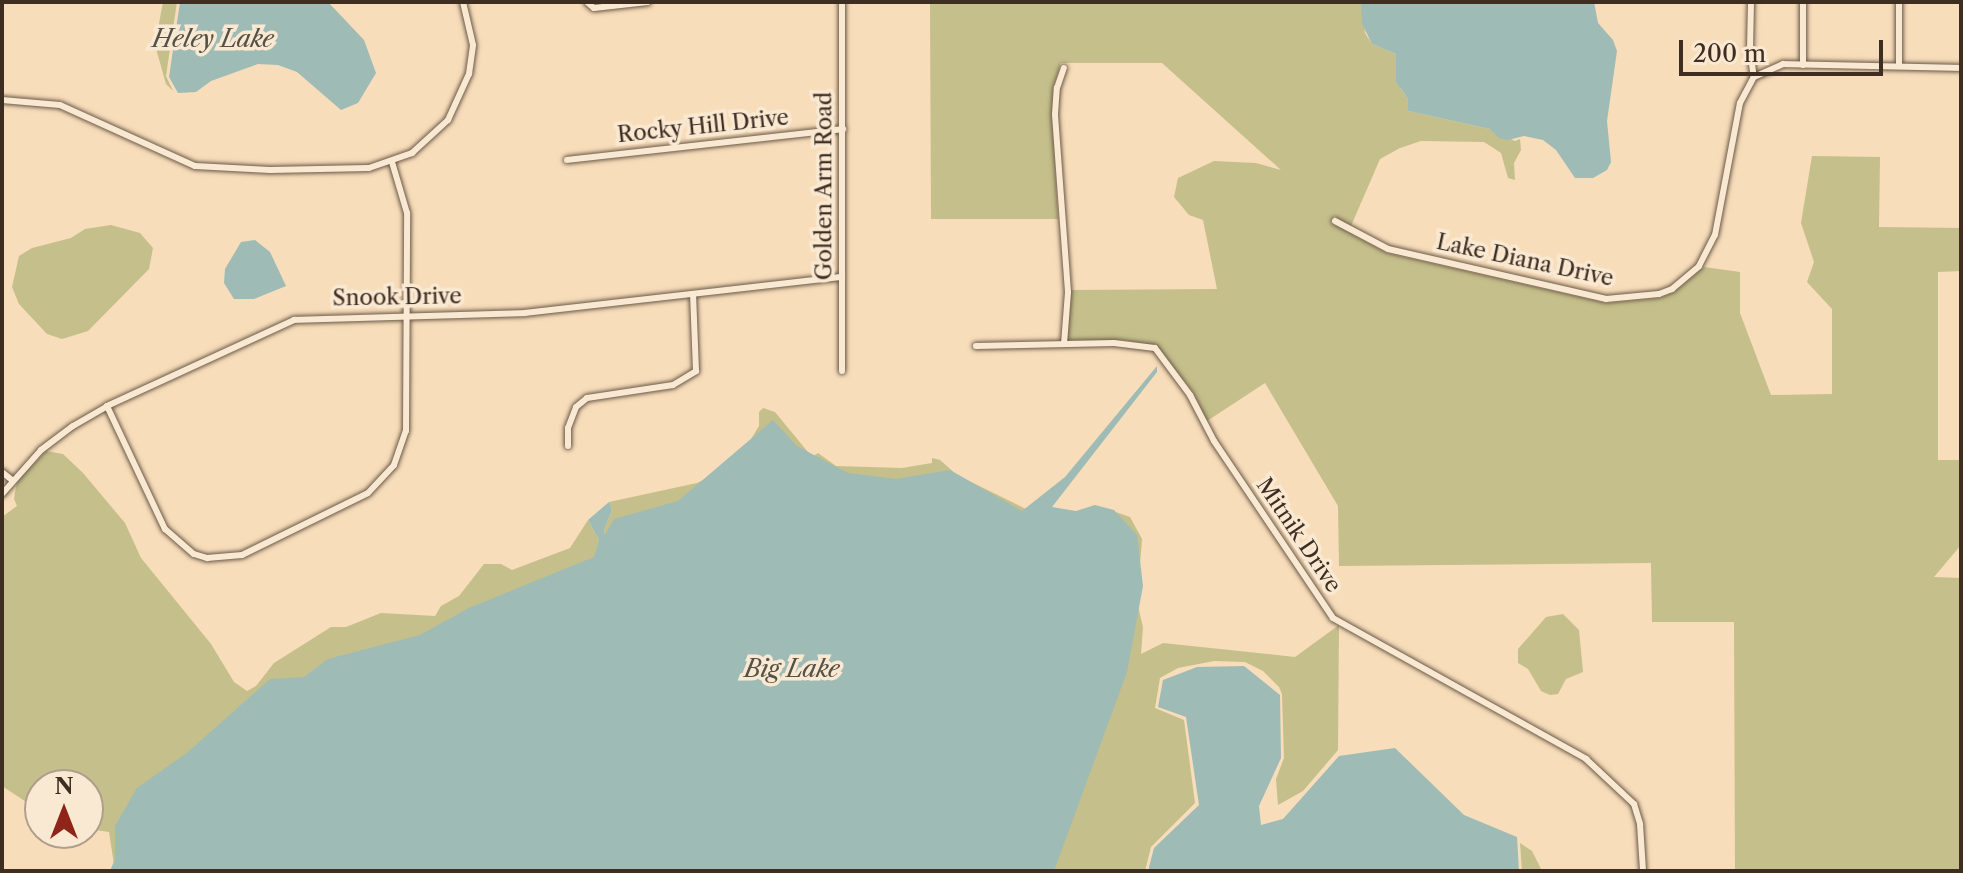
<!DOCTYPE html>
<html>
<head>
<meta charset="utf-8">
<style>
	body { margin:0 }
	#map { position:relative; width:1963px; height:873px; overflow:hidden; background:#f7ddba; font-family:"Libre Caslon Text",serif }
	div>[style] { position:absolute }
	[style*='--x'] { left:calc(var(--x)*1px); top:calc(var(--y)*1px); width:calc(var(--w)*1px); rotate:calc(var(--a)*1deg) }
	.green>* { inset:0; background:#c4bf8b }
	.water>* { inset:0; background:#9ebbb5 }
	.roads { filter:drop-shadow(0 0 2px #6c5a48) drop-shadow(0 0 2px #6c5a48) }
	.street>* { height:6px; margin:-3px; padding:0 3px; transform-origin:3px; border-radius:3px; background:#fae9d2 }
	span { translate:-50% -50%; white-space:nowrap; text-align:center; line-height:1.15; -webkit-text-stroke:7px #fae9d2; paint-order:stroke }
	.street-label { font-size:22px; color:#3e2e22 }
	.water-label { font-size:24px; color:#565147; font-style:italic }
	.frame { position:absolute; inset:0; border:4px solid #3e2e22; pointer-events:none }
	.north { position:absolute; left:24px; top:769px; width:80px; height:80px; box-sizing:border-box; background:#fae9d2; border:2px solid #af9e8c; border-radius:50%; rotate:0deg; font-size:22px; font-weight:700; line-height:32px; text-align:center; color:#3e2e22 }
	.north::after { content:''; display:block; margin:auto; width:28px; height:36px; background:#8f2418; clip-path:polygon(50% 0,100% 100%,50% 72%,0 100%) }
	.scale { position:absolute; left:1679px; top:40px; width:204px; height:36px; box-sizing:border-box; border:4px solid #3e2e22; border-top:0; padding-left:10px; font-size:24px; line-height:28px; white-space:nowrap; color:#3e2e22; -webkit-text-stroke:6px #fae9d2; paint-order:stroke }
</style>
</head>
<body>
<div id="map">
	<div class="green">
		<i style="clip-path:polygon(163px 2px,177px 2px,166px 76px,173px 91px,166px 84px,155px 45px)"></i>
		<i style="clip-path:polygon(930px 2px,1361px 2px,1365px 33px,1372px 44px,1396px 54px,1400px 88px,1408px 99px,1408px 111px,1490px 129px,1515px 141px,1520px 139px,1521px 150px,1514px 163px,1515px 180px,1508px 178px,1501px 153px,1484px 142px,1421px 141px,1400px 148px,1380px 159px,1351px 226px,1334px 216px,1331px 223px,1387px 253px,1606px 303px,1660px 298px,1674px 292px,1704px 267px,1740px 272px,1740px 313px,1771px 395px,1832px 394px,1832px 309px,1807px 282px,1814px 262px,1801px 223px,1812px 156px,1880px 157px,1879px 227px,1961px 228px,1961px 271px,1938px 272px,1938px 460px,1961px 460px,1961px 545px,1934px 577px,1961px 578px,1961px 871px,1735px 871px,1734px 622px,1652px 622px,1651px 563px,1339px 566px,1338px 506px,1265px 383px,1207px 421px,1193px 392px,1157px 346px,1124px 340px,1067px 340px,1071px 290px,1217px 289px,1203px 220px,1189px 215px,1174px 197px,1178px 178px,1214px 161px,1256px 163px,1281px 170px,1162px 63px,1061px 63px,1053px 87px,1052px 114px,1058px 219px,931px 219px)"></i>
		<i style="clip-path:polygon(111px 225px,140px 233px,153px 248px,149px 269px,88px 331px,62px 339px,47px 334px,19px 304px,12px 287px,19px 256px,32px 248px,71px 238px,85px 229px)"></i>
		<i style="clip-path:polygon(763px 408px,775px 412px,812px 457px,818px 453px,836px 466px,902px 468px,932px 463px,932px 458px,940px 460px,957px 475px,1026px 509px,1066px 478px,1046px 512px,1110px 510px,1130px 517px,1142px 539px,1137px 602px,1143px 627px,1141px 654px,1163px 643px,1295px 657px,1339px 625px,1338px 750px,1303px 791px,1278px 805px,1276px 779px,1284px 758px,1282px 694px,1279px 687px,1263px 671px,1245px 662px,1214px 661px,1178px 668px,1160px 678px,1155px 708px,1184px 720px,1195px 803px,1151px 847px,1145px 871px,1010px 871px,605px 536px,604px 530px,612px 510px,609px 502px,697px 483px,720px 472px,748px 444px,759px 426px,759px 412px)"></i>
		<i style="clip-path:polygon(46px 451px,63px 454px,83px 473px,125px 523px,141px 558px,211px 644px,234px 682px,247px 691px,256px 686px,274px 663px,331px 627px,346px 627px,381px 613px,435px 616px,441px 606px,459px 596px,484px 564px,501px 564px,512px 570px,570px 548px,588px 520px,599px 540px,594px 562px,143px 871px,115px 871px,109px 832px,88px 829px,88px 785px,40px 785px,40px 811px,2px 786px,2px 517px,17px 506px,14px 499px,17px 481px)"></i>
		<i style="clip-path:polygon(1563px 614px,1579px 630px,1583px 672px,1566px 679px,1558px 694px,1550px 695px,1541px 691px,1528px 669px,1518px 663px,1518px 649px,1546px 617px)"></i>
		<i style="clip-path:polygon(1520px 843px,1532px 851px,1542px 871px,1522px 871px)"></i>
	</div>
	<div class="water">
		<i style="clip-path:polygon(180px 2px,328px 2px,364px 40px,376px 73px,358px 103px,341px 110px,297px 72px,278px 65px,258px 64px,211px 81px,196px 92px,178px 93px,169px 77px)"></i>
		<i style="clip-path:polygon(1361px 2px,1594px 2px,1598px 23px,1613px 40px,1617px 51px,1607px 121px,1611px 162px,1607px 170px,1593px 178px,1575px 178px,1556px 150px,1543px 140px,1524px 136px,1508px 140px,1499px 138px,1490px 129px,1408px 111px,1408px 99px,1396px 82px,1396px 54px,1372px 44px,1362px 24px)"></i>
		<i style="clip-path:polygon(255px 240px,270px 252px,286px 286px,254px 299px,234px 299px,224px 283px,225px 269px,241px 242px)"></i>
		<i style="clip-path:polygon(1157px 366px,1157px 372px,1052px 507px,1076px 511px,1095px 505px,1114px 510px,1137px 535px,1143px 586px,1127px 672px,1054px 871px,110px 871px,115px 859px,115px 826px,137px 788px,188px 752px,270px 679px,304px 677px,328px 659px,420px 635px,469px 608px,594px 557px,599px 540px,588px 520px,609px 502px,612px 510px,604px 530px,605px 535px,614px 519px,678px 501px,773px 420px,797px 446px,848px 473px,896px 479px,950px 470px,1022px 511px,1065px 477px)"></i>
		<i style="clip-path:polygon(1244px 666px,1280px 695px,1281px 758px,1259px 806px,1261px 825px,1283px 819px,1339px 756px,1395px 748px,1464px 815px,1517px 837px,1519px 871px,1148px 871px,1154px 848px,1199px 805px,1186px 717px,1158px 707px,1163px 680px,1197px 667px)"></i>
	</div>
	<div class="roads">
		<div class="street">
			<i style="--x:587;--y:2;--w:9;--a:41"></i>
			<i style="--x:594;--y:8;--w:54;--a:-6.3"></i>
			<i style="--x:1751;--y:2;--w:48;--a:91.2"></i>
			<i style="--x:1750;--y:50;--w:27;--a:82"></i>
			<i style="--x:1803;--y:65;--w:63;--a:-90"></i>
			<i style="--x:1899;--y:66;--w:64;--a:-90"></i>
			<i style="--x:2;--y:100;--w:58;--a:4.9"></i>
			<i style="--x:60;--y:105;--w:148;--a:24.3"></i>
			<i style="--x:195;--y:166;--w:75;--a:3.1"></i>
			<i style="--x:270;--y:170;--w:99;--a:-1.2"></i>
			<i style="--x:369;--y:168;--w:46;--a:-19.2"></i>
			<i style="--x:412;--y:153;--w:49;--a:-42.5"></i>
			<i style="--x:448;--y:120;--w:51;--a:-65.5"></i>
			<i style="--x:469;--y:74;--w:29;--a:-82"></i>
			<i style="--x:473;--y:45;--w:44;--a:-103.1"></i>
			<i style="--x:567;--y:160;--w:278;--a:-6.4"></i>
			<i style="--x:1335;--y:221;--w:60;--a:27.8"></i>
			<i style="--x:1388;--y:249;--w:224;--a:12.9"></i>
			<i style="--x:1606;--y:299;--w:53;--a:-5.4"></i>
			<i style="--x:1659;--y:294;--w:14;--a:-21"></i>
			<i style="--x:1672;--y:289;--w:35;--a:-40"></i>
			<i style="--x:1699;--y:266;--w:35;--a:-63"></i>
			<i style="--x:1715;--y:235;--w:134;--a:-79.3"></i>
			<i style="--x:1740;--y:103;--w:30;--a:-62"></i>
			<i style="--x:1754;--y:77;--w:32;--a:-24"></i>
			<i style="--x:1783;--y:64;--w:178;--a:1.3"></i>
			<i style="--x:1064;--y:344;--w:52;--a:-85.6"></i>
			<i style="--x:1068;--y:292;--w:178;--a:-94.2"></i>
			<i style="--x:1055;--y:114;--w:26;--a:-86"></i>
			<i style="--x:1057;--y:88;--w:21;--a:-71"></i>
			<i style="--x:976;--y:346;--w:138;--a:-1.2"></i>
			<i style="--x:1114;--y:343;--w:41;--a:7"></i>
			<i style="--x:1155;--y:348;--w:59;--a:53.3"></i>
			<i style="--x:1190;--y:395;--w:52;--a:62.4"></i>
			<i style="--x:1214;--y:441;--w:213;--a:56.1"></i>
			<i style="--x:1333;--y:618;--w:290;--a:29.1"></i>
			<i style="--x:1586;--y:759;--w:66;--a:43.2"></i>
			<i style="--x:1634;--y:804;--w:21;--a:73"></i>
			<i style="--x:1640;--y:824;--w:47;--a:86.3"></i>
			<i style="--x:842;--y:371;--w:369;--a:-90"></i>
			<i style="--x:107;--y:406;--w:136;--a:64.8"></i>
			<i style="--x:165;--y:529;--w:38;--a:41"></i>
			<i style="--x:194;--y:554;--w:14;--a:17"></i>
			<i style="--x:207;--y:558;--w:35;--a:-5"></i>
			<i style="--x:242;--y:555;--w:140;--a:-26.2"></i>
			<i style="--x:368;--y:493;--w:38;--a:-47"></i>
			<i style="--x:394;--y:465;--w:36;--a:-71"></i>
			<i style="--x:406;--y:431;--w:218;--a:-89.7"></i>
			<i style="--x:407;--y:213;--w:53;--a:-106.4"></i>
			<i style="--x:568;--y:446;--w:18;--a:-90"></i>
			<i style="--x:568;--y:428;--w:22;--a:-69"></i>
			<i style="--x:576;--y:407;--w:14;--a:-39"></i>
			<i style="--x:587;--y:398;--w:87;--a:-8.6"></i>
			<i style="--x:673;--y:385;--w:27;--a:-31"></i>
			<i style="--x:696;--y:371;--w:77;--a:-92.2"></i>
			<i style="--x:2;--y:472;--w:13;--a:39"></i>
			<i style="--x:2;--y:494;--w:59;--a:-48.4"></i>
			<i style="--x:41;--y:450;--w:40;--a:-37"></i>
			<i style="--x:73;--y:426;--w:39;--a:-30"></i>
			<i style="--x:107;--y:406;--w:206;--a:-24.7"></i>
			<i style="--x:294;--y:320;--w:231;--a:-1.7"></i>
			<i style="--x:525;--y:313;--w:319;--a:-6.5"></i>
		</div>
	</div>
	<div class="street-label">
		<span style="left:703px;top:126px;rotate:-6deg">Rocky Hill Drive</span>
		<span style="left:824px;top:186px;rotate:-90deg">Golden Arm Road</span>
		<span style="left:1525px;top:260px;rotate:12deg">Lake Diana Drive</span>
		<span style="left:397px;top:297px;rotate:-1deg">Snook Drive</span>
		<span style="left:1299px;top:535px;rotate:56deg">Mitnik Drive</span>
	</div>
	<div class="water-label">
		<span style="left:213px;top:39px">Heley Lake</span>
		<span style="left:792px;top:669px">Big Lake</span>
	</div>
	<div class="frame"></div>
	<div class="north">N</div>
	<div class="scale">200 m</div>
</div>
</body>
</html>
